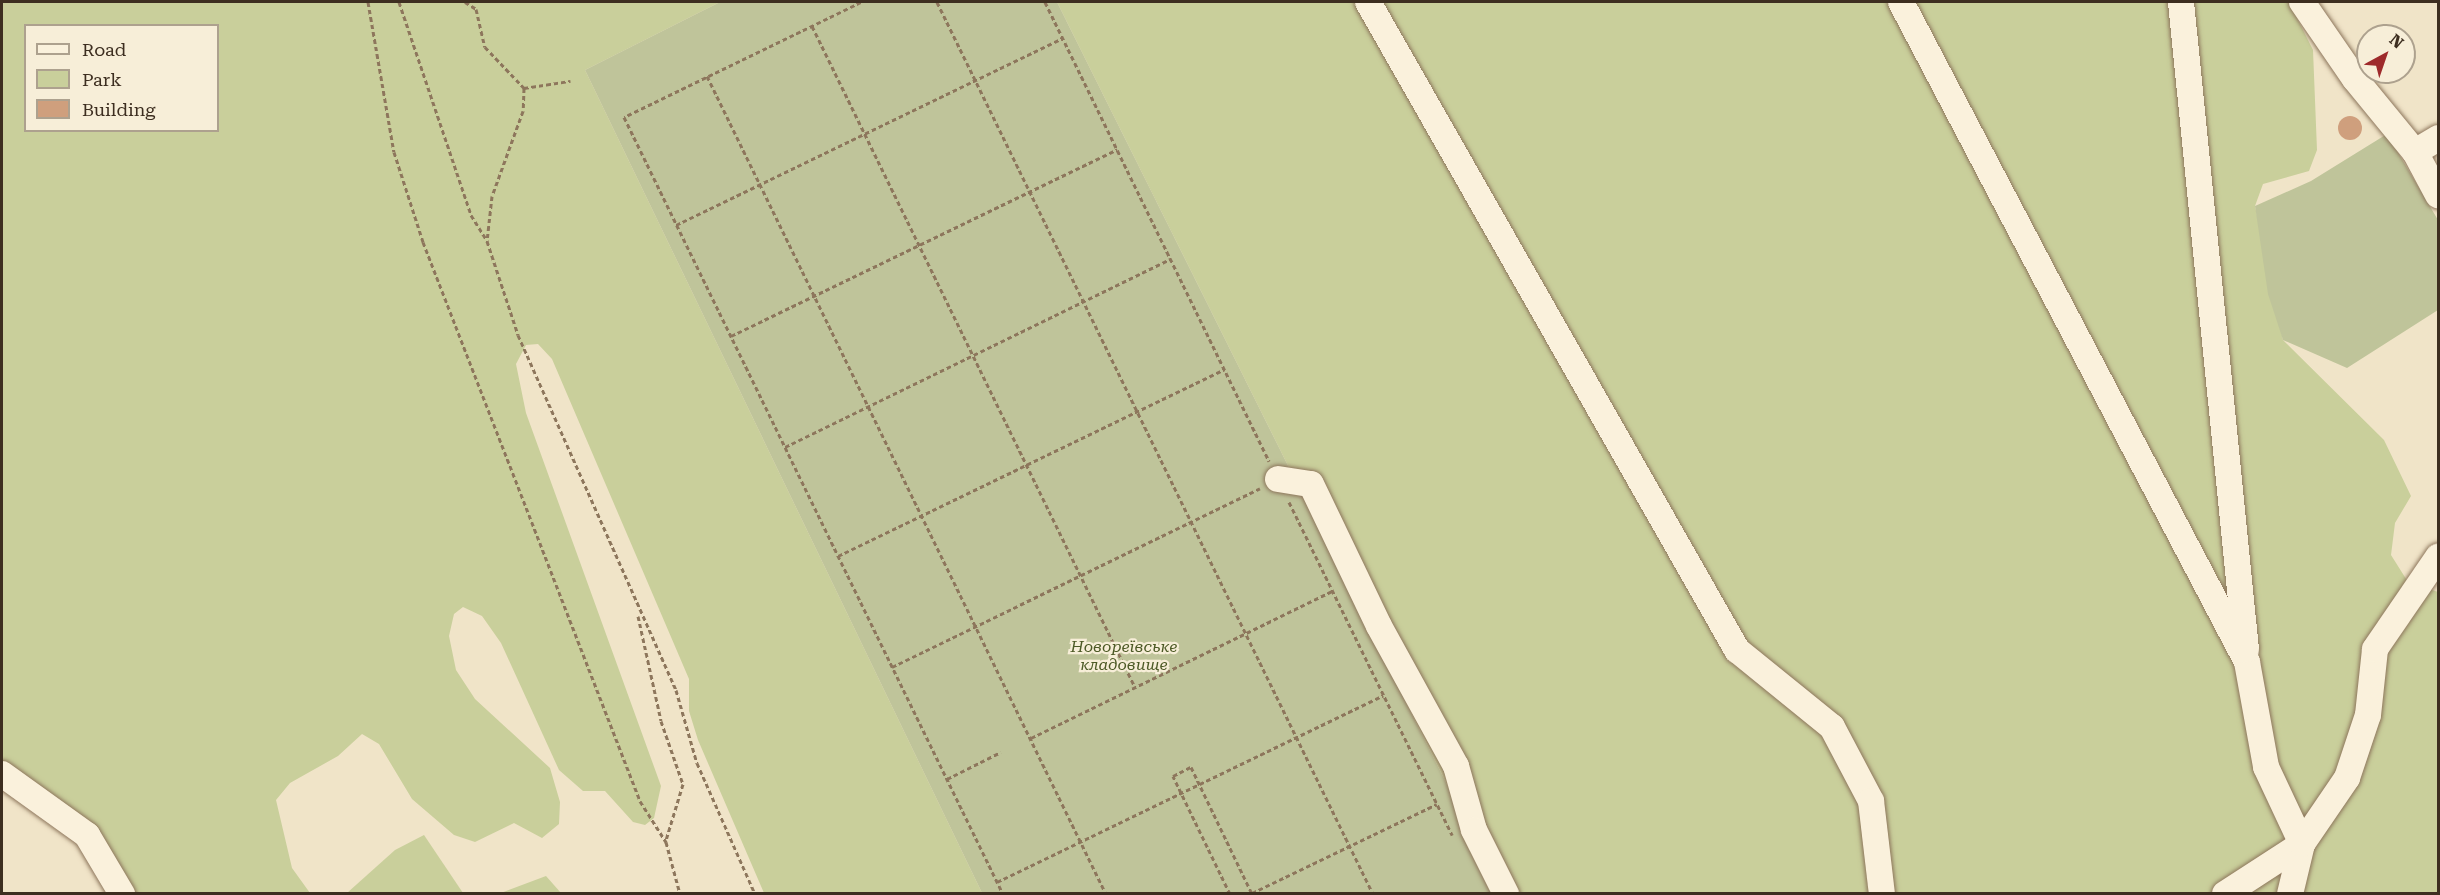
<!DOCTYPE html>
<html>
<head>
<meta charset="utf-8">
<style>
	body { margin:0 }
	#map { position:relative; width:2440px; height:895px; overflow:hidden; background:#f0e4c8; font-family:"Roboto Serif",serif }
	div>[style] { position:absolute }
	[style*='--x'] { left:calc(var(--x)*1px); top:calc(var(--y)*1px); width:calc(var(--w)*1px); rotate:calc(var(--a)*1deg) }
	.green>* { inset:0; background:#c9cf9b }
	.cemetery>* { inset:0; background:#bfc49a }
	.building>* { inset:0; background:#cf9f7d }
	.round { border-radius:50% }
	.path>* { height:3px; margin-top:-1.5px; transform-origin:0; background:repeating-linear-gradient(90deg,#8d765c 0 4.5px,transparent 0 7.5px) }
	.roads { filter:drop-shadow(0 0 2px #8d765c) drop-shadow(0 0 2px #8d765c) }
	.minor>* { height:26px; margin:-13px; padding:0 13px; transform-origin:13px; border-radius:13px; background:#faf1dc }
	span { translate:-50% -50%; white-space:nowrap; text-align:center; line-height:1.15; -webkit-text-stroke:4.5px #f7eed8; paint-order:stroke }
	.park-label { font-size:16px; color:#4d5a26; font-style:italic }
	.frame { position:absolute; inset:0; border:3px solid #3d2e20; pointer-events:none }
	.legend { position:absolute; left:24px; top:24px; width:195px; height:108px; box-sizing:border-box; background:#f7eed8; border:2px solid #ada18e; margin:0; padding:8px 10px; list-style:none; font-size:18px; color:#3d2e20 }
	.legend li { display:flex; align-items:center; gap:12px; height:30px }
	.legend b { width:30px; border:2px solid #ada18e }
	.north { position:absolute; left:2356px; top:24px; width:60px; height:60px; box-sizing:border-box; background:#f7eed8; border:2px solid #ada18e; border-radius:50%; rotate:40deg; font-size:16px; font-weight:700; line-height:24px; text-align:center; color:#3d2e20 }
	.north::after { content:''; display:block; margin:auto; width:21px; height:27px; background:#9e2a2b; clip-path:polygon(50% 0,100% 100%,50% 72%,0 100%) }
</style>
</head>
<body>
<div id="map">
	<div class="green">
		<i style="clip-path:polygon(evenodd,2px 2px,720px 2px,585px 70px,982px 893px,764px 893px,698px 740px,689px 711px,689px 679px,552px 359px,538px 344px,526px 345px,516px 364px,526px 413px,661px 786px,654px 818px,645px 825px,633px 822px,605px 791px,583px 791px,559px 770px,501px 643px,482px 616px,463px 607px,454px 614px,449px 636px,456px 670px,475px 699px,550px 768px,560px 802px,559px 824px,542px 838px,514px 823px,475px 842px,454px 835px,412px 799px,379px 744px,362px 734px,338px 756px,290px 783px,276px 800px,292px 868px,310px 893px,112px 893px,83px 836px,2px 775px,2px 2px,26px 26px,218px 26px,218px 130px,26px 130px,26px 26px)"></i>
		<i style="clip-path:polygon(1057px 2px,2289px 2px,2313px 50px,2317px 150px,2309px 171px,2263px 184px,2255px 206px,2283px 340px,2384px 440px,2411px 496px,2395px 523px,2391px 555px,2408px 582px,2438px 592px,2438px 893px,1501px 893px)"></i>
		<i style="clip-path:polygon(424px 835px,463px 893px,347px 893px,395px 850px)"></i>
		<i style="clip-path:polygon(546px 876px,561px 893px,501px 893px)"></i>
	</div>
	<div class="cemetery">
		<i style="clip-path:polygon(720px 2px,1057px 2px,1501px 893px,982px 893px,585px 70px)"></i>
		<i style="clip-path:polygon(2387px 134px,2438px 220px,2438px 310px,2347px 368px,2283px 340px,2268px 294px,2255px 206px,2311px 181px)"></i>
	</div>
	<div class="building">
		<i style="clip-path:polygon(2401px 30px,2407px 41px,2404px 43px,2404px 36px,2390px 36px)"></i>
		<i class="round" style="left:2338px;top:116px;width:24px;height:24px"></i>
	</div>
	<div class="path">
		<i style="--x:368;--y:2;--w:152;--a:80.2"></i>
		<i style="--x:394;--y:152;--w:95;--a:72.1"></i>
		<i style="--x:423;--y:242;--w:600;--a:68.78"></i>
		<i style="--x:640;--y:801;--w:49;--a:57.6"></i>
		<i style="--x:666;--y:842;--w:54;--a:74.9"></i>
		<i style="--x:399;--y:2;--w:225;--a:71.3"></i>
		<i style="--x:471;--y:215;--w:31;--a:58"></i>
		<i style="--x:465;--y:2;--w:13;--a:32"></i>
		<i style="--x:476;--y:9;--w:39;--a:77"></i>
		<i style="--x:485;--y:47;--w:57;--a:46.4"></i>
		<i style="--x:524;--y:88;--w:47;--a:-8.7"></i>
		<i style="--x:861;--y:2;--w:263;--a:154.1"></i>
		<i style="--x:624;--y:117;--w:865;--a:64"></i>
		<i style="--x:937;--y:2;--w:993;--a:63.95"></i>
		<i style="--x:1045;--y:2;--w:511;--a:63.99"></i>
		<i style="--x:812;--y:26;--w:736;--a:63.96"></i>
		<i style="--x:707;--y:76;--w:910;--a:64"></i>
		<i style="--x:524;--y:88;--w:23;--a:92"></i>
		<i style="--x:523;--y:111;--w:90;--a:110"></i>
		<i style="--x:492;--y:196;--w:45;--a:96.3"></i>
		<i style="--x:487;--y:241;--w:99;--a:71.7"></i>
		<i style="--x:518;--y:335;--w:389;--a:66"></i>
		<i style="--x:676;--y:690;--w:76;--a:74"></i>
		<i style="--x:697;--y:763;--w:143;--a:66.1"></i>
		<i style="--x:676;--y:225;--w:430;--a:-25.8"></i>
		<i style="--x:731;--y:336;--w:429;--a:-25.8"></i>
		<i style="--x:785;--y:447;--w:429;--a:-26"></i>
		<i style="--x:1289;--y:502;--w:371;--a:63.9"></i>
		<i style="--x:838;--y:556;--w:429;--a:-25.8"></i>
		<i style="--x:638;--y:616;--w:107;--a:77.6"></i>
		<i style="--x:661;--y:721;--w:67;--a:70.8"></i>
		<i style="--x:683;--y:784;--w:59;--a:106.9"></i>
		<i style="--x:892;--y:667;--w:409;--a:-25.9"></i>
		<i style="--x:1031;--y:738;--w:336;--a:-26"></i>
		<i style="--x:947;--y:779;--w:60;--a:-26.6"></i>
		<i style="--x:997;--y:882;--w:429;--a:-25.8"></i>
		<i style="--x:1252;--y:893;--w:205;--a:-25.7"></i>
		<i style="--x:1230;--y:894;--w:131;--a:-115.8"></i>
		<i style="--x:1173;--y:776;--w:20;--a:-27"></i>
		<i style="--x:1191;--y:767;--w:141;--a:64.3"></i>
	</div>
	<div class="roads">
		<div class="minor">
			<i style="--x:1368;--y:2;--w:746;--a:60.34"></i>
			<i style="--x:1737;--y:650;--w:122;--a:39"></i>
			<i style="--x:1832;--y:727;--w:84;--a:62.2"></i>
			<i style="--x:1871;--y:801;--w:94;--a:83.3"></i>
			<i style="--x:1901;--y:2;--w:745;--a:62.33"></i>
			<i style="--x:2247;--y:662;--w:107;--a:79.7"></i>
			<i style="--x:2266;--y:767;--w:85;--a:64.9"></i>
			<i style="--x:2302;--y:844;--w:51;--a:103.5"></i>
			<i style="--x:2181;--y:2;--w:651;--a:84.27"></i>
			<i style="--x:2302;--y:2;--w:93;--a:55.5"></i>
			<i style="--x:2355;--y:79;--w:94;--a:50.6"></i>
			<i style="--x:2415;--y:152;--w:49;--a:61.9"></i>
			<i style="--x:2415;--y:152;--w:27;--a:-31"></i>
			<i style="--x:1278;--y:479;--w:33;--a:9"></i>
			<i style="--x:1311;--y:484;--w:157;--a:64.4"></i>
			<i style="--x:1379;--y:626;--w:160;--a:61.2"></i>
			<i style="--x:1456;--y:766;--w:66;--a:74.3"></i>
			<i style="--x:1474;--y:830;--w:72;--a:63.4"></i>
			<i style="--x:2;--y:774;--w:105;--a:35.7"></i>
			<i style="--x:87;--y:835;--w:69;--a:59.3"></i>
			<i style="--x:2225;--y:894;--w:92;--a:-33"></i>
			<i style="--x:2302;--y:844;--w:80;--a:-55.7"></i>
			<i style="--x:2347;--y:778;--w:66;--a:-71.6"></i>
			<i style="--x:2368;--y:715;--w:66;--a:-83.9"></i>
			<i style="--x:2375;--y:649;--w:112;--a:-55.6"></i>
		</div>
	</div>
	<div class="park-label">
		<span style="left:1124px;top:656px">Новореївське<br>кладовище</span>
	</div>
	<div class="frame"></div>
	<ul class="legend">
	<li><b style="height:8px;background:#faf1dc"></b>Road</li>
	<li><b style="height:16px;background:#c9cf9b"></b>Park</li>
	<li><b style="height:16px;background:#cf9f7d"></b>Building</li>
	</ul>
	<div class="north">N</div>
</div>
</body>
</html>
